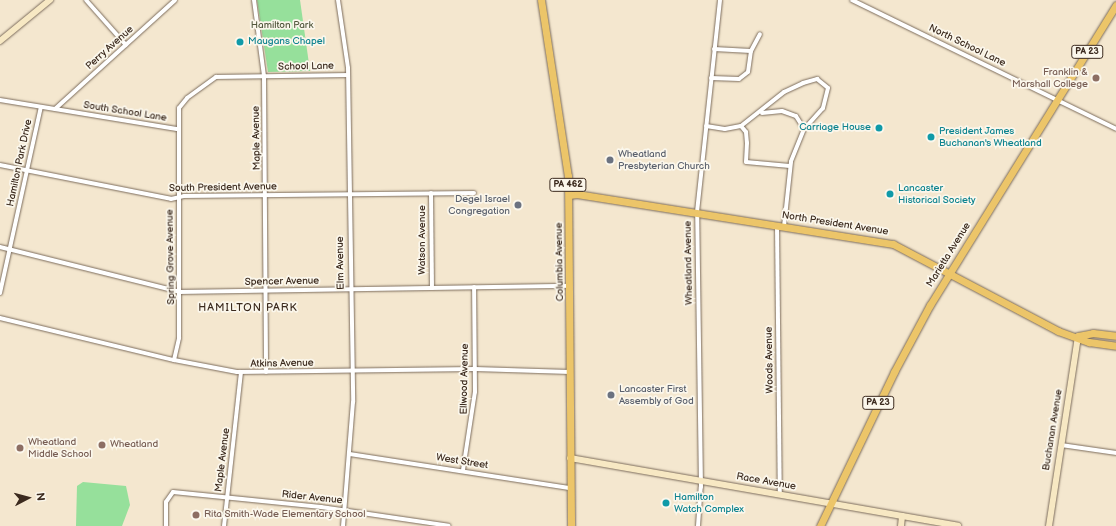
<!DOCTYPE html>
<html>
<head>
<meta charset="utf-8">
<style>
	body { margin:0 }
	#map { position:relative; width:1116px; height:526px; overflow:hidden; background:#f4e7cf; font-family:"Balsamiq Sans",sans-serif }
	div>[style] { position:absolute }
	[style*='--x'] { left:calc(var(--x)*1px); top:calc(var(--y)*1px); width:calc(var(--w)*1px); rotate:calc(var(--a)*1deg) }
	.green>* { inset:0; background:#96e09b }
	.roads { filter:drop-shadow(0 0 1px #7c6c5c) drop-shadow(0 0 1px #7c6c5c) }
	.street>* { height:4px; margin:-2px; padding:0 2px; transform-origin:2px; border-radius:2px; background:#fff }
	.secondary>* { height:6px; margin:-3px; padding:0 3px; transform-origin:3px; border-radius:3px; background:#f7e8c3 }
	.primary>* { height:7px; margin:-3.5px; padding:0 3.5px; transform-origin:3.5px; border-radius:3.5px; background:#ecc569 }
	.dots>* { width:11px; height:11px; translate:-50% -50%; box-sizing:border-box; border:2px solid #fbf7ec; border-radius:50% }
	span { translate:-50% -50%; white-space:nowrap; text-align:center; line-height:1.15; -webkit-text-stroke:3.5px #fbf7ec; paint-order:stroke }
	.shield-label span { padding:1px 3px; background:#fbf7ec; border:1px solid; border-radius:3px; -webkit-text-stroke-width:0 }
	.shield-label { font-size:9px; color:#3b2a1e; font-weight:700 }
	.park-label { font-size:10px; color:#52583d }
	.culture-label { font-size:10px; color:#0d838f }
	.left { translate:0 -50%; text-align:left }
	.right { translate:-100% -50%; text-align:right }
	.street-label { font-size:10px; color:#3b2a1e }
	.education-label { font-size:10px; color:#785e54 }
	.worship-label { font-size:10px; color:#5b616d }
	.neighbourhood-label { font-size:11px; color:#3b2a1e; letter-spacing:1px }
	.north { position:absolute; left:8px; top:478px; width:40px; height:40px; -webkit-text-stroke:3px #fbf7ec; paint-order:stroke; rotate:84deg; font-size:11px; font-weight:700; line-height:16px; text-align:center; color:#3b2a1e }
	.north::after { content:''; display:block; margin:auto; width:14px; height:18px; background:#3b2a1e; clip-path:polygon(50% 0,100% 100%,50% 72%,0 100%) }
</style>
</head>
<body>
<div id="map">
	<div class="green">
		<i style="clip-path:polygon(257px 0,300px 0,310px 71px,268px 72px)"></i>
		<i style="clip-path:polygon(83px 482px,126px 486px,130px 505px,122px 526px,76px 526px,77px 486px)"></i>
	</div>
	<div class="roads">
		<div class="street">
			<i style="--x:86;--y:0;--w:60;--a:48.4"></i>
			<i style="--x:254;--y:0;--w:77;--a:82.5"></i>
			<i style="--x:264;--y:76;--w:296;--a:89.6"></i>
			<i style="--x:338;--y:0;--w:69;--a:81.6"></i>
			<i style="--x:348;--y:68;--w:334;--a:89.1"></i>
			<i style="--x:353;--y:402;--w:124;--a:94.6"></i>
			<i style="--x:852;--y:0;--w:294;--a:26"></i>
			<i style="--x:714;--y:49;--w:37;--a:3"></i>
			<i style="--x:711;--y:78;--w:28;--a:2"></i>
			<i style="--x:739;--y:79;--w:11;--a:-38"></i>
			<i style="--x:748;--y:72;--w:21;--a:-82"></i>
			<i style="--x:751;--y:51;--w:19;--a:-62"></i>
			<i style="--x:0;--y:100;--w:179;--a:9.3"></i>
			<i style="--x:55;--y:109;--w:162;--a:-42.2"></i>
			<i style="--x:762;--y:113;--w:20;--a:-6"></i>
			<i style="--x:782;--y:111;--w:15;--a:20"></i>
			<i style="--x:796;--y:116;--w:15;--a:58"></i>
			<i style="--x:706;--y:126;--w:19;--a:9"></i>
			<i style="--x:725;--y:129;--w:16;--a:-11"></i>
			<i style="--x:741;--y:126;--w:55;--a:-38.3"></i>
			<i style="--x:784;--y:92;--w:21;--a:-25"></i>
			<i style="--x:803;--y:83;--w:15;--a:-16"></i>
			<i style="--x:817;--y:79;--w:14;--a:39"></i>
			<i style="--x:828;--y:88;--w:21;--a:104"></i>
			<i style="--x:823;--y:108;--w:28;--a:132"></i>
			<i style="--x:804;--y:129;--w:35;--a:112"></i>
			<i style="--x:791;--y:162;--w:64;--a:96.2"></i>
			<i style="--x:741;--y:126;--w:8;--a:50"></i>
			<i style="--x:746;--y:132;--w:11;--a:85"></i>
			<i style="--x:747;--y:143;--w:19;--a:93"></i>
			<i style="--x:746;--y:162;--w:44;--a:5.2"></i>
			<i style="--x:0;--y:165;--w:174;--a:11.2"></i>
			<i style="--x:171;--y:199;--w:13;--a:-13"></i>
			<i style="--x:184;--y:196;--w:290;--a:-0.6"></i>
			<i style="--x:431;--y:193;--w:95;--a:89.4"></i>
			<i style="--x:777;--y:225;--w:270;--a:89.4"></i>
			<i style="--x:0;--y:247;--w:186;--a:14"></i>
			<i style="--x:180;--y:292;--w:390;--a:-0.9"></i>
			<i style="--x:0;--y:293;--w:190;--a:-77.6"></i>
			<i style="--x:0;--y:318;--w:179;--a:13.6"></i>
			<i style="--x:174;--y:360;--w:64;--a:10.8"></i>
			<i style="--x:237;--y:372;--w:238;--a:-0.7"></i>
			<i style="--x:475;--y:369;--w:95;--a:1.8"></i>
			<i style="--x:174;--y:360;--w:23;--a:-77"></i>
			<i style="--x:179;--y:338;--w:230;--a:-90"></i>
			<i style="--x:179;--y:108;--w:13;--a:-51"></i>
			<i style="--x:187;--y:98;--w:36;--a:-36"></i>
			<i style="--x:216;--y:77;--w:132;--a:-0.9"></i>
			<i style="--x:1061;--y:445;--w:56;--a:8.3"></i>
			<i style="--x:350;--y:454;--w:223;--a:8.8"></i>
			<i style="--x:463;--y:470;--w:79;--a:-81.3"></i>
			<i style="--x:475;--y:392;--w:105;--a:-90.5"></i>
			<i style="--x:166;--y:526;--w:24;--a:-90"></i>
			<i style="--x:166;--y:502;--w:12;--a:-55"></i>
			<i style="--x:173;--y:492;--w:149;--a:5.8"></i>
			<i style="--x:321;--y:507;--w:129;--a:8.4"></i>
			<i style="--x:224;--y:526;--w:155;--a:-83.7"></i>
			<i style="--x:698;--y:526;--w:39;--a:-86"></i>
			<i style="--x:701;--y:487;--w:275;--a:-90.8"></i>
			<i style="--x:697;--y:212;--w:213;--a:-83.8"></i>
		</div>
		<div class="secondary">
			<i style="--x:0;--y:41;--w:65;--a:-39.4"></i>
			<i style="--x:570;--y:458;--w:394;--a:9.9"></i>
			<i style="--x:901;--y:526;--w:10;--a:-84"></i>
			<i style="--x:1049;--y:526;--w:192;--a:-81.3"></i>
		</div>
		<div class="primary">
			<i style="--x:541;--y:0;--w:178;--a:81.3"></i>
			<i style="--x:568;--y:176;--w:350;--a:89.5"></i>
			<i style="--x:569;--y:195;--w:8;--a:-7"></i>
			<i style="--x:577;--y:194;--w:320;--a:9"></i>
			<i style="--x:893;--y:244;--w:187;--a:27.8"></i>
			<i style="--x:1058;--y:331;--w:33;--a:20"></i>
			<i style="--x:1089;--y:342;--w:27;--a:8"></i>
			<i style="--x:1078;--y:336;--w:15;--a:-11"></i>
			<i style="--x:1093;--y:333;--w:23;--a:7"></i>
			<i style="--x:820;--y:526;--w:171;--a:-64.3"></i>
			<i style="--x:894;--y:372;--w:76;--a:-61.8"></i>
			<i style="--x:930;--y:305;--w:353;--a:-58.2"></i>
		</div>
	</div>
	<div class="dots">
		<i style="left:240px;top:42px;background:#0f9aa8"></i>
		<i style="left:1096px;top:78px;background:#8d6e63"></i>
		<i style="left:879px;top:128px;background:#0f9aa8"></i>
		<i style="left:931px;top:137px;background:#0f9aa8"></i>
		<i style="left:610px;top:160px;background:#6b7280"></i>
		<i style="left:890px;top:194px;background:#0f9aa8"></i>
		<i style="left:518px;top:205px;background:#6b7280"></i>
		<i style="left:611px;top:395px;background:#6b7280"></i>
		<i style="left:102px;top:445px;background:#8d6e63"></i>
		<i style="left:20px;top:448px;background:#8d6e63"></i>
		<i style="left:666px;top:503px;background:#0f9aa8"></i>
		<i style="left:196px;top:515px;background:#8d6e63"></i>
	</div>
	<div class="shield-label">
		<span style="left:1087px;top:52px">PA 23</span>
		<span style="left:568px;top:185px">PA 462</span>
		<span style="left:878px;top:403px">PA 23</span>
	</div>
	<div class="park-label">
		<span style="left:282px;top:26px">Hamilton Park</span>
	</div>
	<div class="culture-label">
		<span class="left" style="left:248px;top:42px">Maugans Chapel</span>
		<span class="right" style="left:871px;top:128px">Carriage House</span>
		<span class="left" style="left:939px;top:137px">President James<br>Buchanan's Wheatland</span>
		<span class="left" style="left:898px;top:194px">Lancaster<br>Historical Society</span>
		<span class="left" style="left:674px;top:503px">Hamilton<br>Watch Complex</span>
	</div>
	<div class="street-label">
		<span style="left:967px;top:46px;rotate:26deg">North School Lane</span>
		<span style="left:110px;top:48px;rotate:-42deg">Perry Avenue</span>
		<span style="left:306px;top:67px;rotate:-1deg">School Lane</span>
		<span style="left:125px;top:112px;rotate:9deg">South School Lane</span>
		<span style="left:257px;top:138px;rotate:-91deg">Maple Avenue</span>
		<span style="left:20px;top:163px;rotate:-78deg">Hamilton Park Drive</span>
		<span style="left:223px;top:188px;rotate:-1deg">South President Avenue</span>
		<span style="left:835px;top:224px;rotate:9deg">North President Avenue</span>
		<span style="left:423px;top:240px;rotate:-90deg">Watson Avenue</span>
		<span style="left:949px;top:255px;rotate:-58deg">Marietta Avenue</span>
		<span style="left:171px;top:257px;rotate:-91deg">Spring Grove Avenue</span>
		<span style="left:560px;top:262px;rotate:-91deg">Columbia Avenue</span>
		<span style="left:341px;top:263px;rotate:-91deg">Elm Avenue</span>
		<span style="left:689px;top:263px;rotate:-91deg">Wheatland Avenue</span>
		<span style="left:282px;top:282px;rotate:-1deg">Spencer Avenue</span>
		<span style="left:770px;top:360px;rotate:-91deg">Woods Avenue</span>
		<span style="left:282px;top:364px;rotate:-1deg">Atkins Avenue</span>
		<span style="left:465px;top:379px;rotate:-89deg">Ellwood Avenue</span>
		<span style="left:1053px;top:430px;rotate:-81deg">Buchanan Avenue</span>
		<span style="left:223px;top:460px;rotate:-83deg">Maple Avenue</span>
		<span style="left:462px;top:462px;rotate:9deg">West Street</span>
		<span style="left:766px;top:482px;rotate:10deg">Race Avenue</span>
		<span style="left:312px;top:498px;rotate:6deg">Rider Avenue</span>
	</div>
	<div class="education-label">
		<span class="right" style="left:1088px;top:78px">Franklin &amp;<br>Marshall College</span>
		<span class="left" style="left:28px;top:448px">Wheatland<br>Middle School</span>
		<span class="left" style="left:110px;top:445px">Wheatland</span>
		<span class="left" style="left:204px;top:515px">Rita Smith-Wade Elementary School</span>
	</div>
	<div class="worship-label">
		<span class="left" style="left:618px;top:160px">Wheatland<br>Presbyterian Church</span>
		<span class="right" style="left:510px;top:205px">Degel Israel<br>Congregation</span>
		<span class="left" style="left:619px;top:395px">Lancaster First<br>Assembly of God</span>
	</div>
	<div class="neighbourhood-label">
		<span style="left:248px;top:308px">HAMILTON PARK</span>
	</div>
	<div class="north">N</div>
</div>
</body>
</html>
